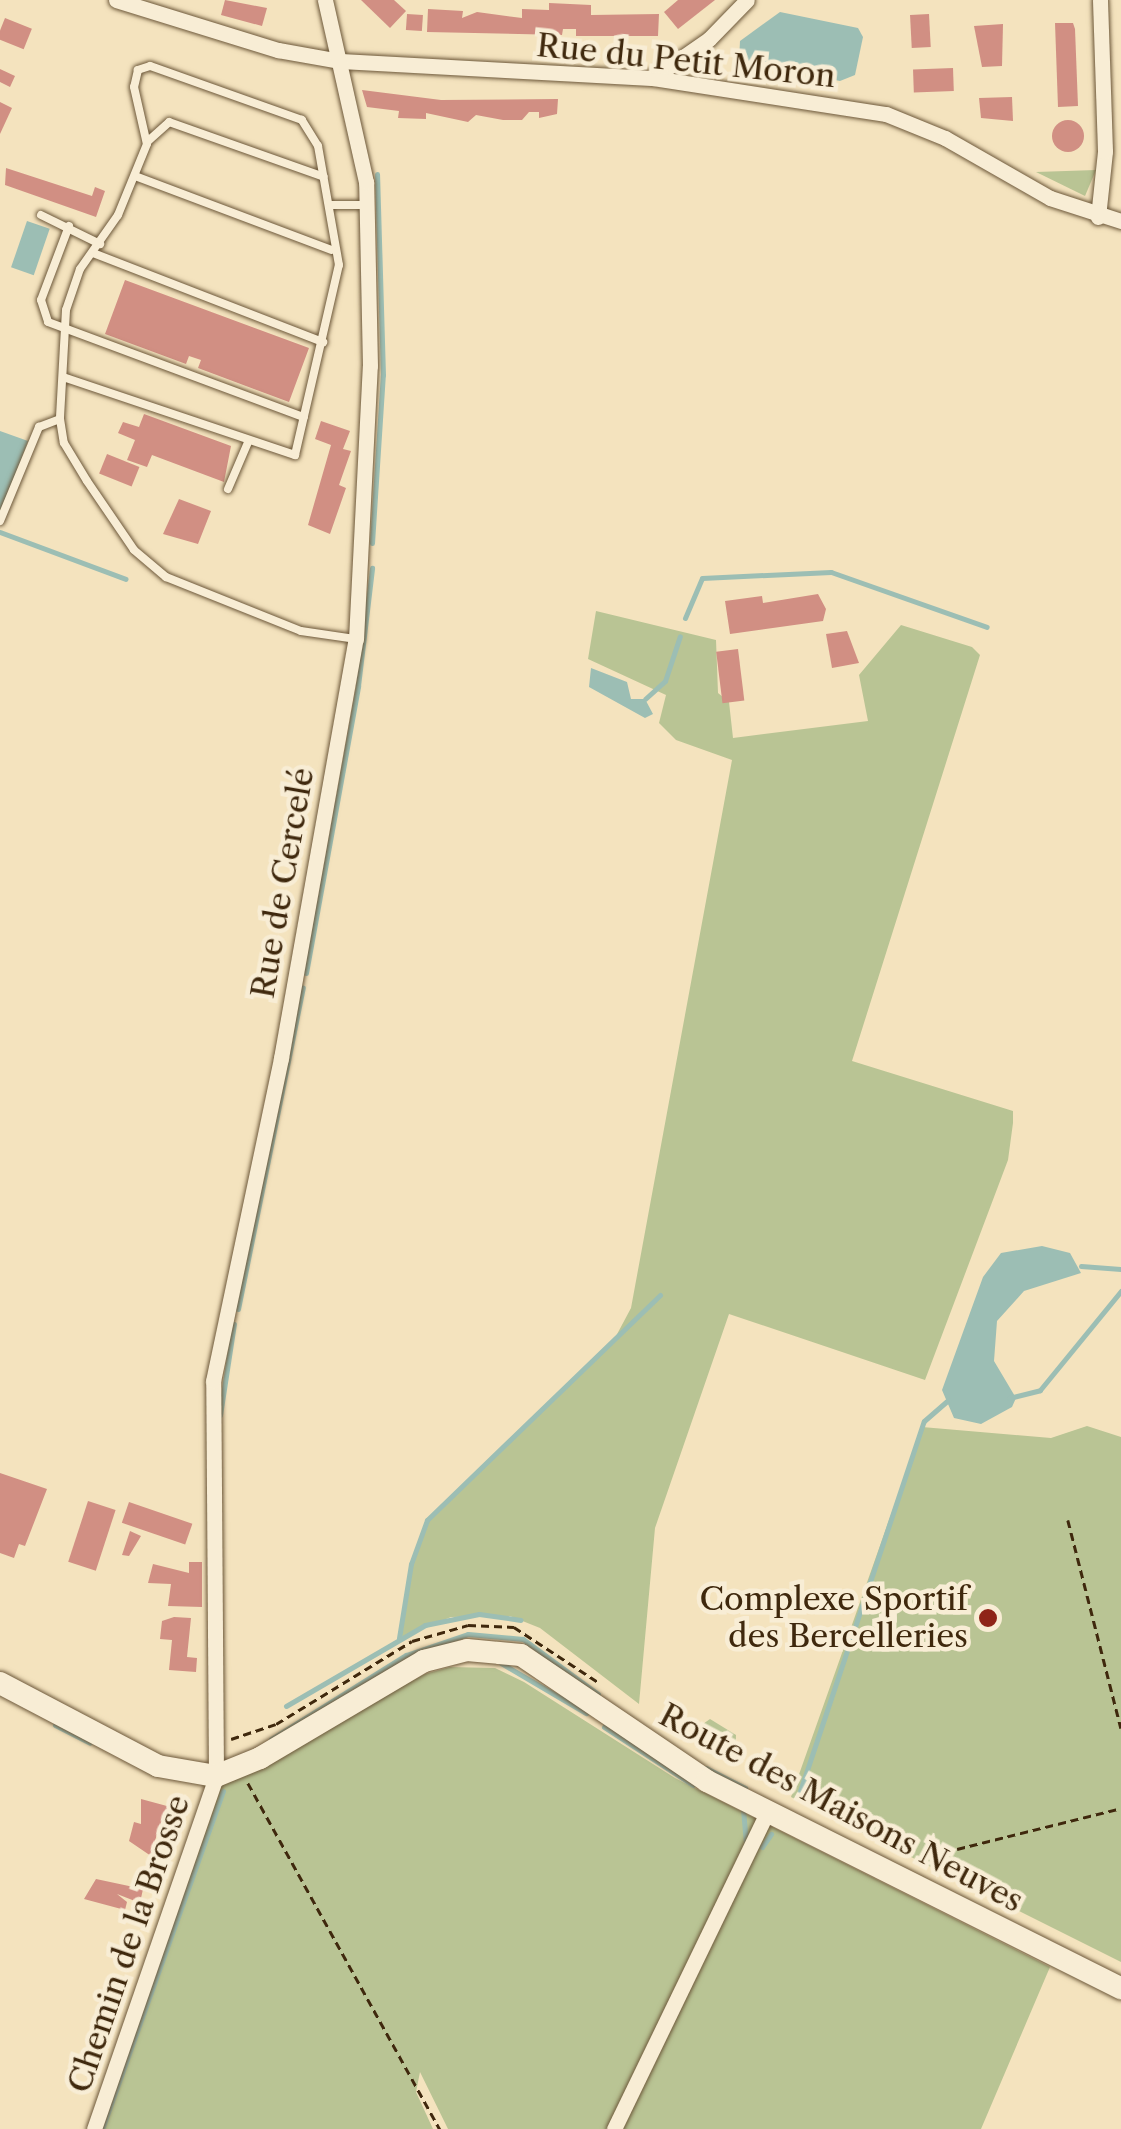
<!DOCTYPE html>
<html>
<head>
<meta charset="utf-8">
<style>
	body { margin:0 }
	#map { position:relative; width:1121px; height:2129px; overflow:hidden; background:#f4e3be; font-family:"Libre Caslon Text",serif }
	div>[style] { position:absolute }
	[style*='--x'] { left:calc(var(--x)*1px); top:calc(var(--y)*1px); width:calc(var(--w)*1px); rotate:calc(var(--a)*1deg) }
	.green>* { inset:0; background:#b9c494 }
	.water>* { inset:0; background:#9cbeb4; transform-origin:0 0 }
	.stream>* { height:5px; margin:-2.5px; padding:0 2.5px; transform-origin:2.5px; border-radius:2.5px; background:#9cbeb4 }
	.building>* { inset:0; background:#d18f83; transform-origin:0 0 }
	.round { border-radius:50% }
	.path>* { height:2.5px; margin-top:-1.25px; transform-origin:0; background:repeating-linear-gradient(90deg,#3f280d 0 8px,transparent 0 13px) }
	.roads { filter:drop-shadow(0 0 2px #6c5739) drop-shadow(0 0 2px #6c5739) }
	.lane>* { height:8px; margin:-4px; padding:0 4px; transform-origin:4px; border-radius:4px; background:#f8edd5 }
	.street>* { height:15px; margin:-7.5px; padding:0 7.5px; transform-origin:7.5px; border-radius:7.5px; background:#f8edd5 }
	.secondary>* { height:22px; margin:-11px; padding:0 11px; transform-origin:11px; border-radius:11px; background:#f8edd5 }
	.dots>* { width:28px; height:28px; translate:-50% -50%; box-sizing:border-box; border:5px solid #f8edd5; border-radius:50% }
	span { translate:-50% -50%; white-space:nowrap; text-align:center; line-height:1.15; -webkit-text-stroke:9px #f8edd5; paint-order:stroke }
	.street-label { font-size:32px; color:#3f280d }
	.poi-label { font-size:32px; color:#3f280d }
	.right { translate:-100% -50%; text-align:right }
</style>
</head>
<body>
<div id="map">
	<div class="green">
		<i style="clip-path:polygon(1096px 170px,1085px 196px,1036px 172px)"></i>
		<i style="clip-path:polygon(596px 611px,716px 640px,718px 693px,729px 702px,733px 738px,868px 721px,859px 675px,901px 625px,972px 647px,980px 655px,852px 1061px,1013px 1111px,1013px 1123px,1008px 1160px,925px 1380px,729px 1314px,655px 1528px,639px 1704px,540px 1628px,510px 1616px,451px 1617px,399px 1638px,411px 1564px,427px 1520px,615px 1338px,631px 1308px,732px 760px,676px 740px,659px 723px,666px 695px,588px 659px)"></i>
		<i style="clip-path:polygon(1087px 1426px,1121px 1437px,1121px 1962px,791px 1797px,922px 1427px,1051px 1438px)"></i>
		<i style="clip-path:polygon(450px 1667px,495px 1668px,524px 1682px,675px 1778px,1050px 1967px,981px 2129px,448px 2129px,420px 2072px,416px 2092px,433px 2129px,94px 2129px,212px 1789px,425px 1674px)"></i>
		<i style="clip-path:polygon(710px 1719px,736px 1735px,735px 1763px,686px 1736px)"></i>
	</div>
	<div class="water">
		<i style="clip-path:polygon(780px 12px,858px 28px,863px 37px,855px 75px,840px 81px,739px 61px,740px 41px)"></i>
		<i style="left:27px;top:221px;width:24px;height:49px;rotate:19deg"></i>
		<i style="clip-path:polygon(0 431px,28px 441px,0 515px)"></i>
		<i style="clip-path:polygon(591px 668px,627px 682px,631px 699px,645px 699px,653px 714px,645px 718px,589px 687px)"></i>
		<i style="clip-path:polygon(1042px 1246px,1070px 1253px,1081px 1273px,1024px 1291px,997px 1321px,994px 1361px,1016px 1398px,1012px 1407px,981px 1424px,954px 1418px,942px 1390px,983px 1277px,1001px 1253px)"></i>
	</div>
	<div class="stream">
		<i style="--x:0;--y:532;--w:134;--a:20.5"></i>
		<i style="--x:372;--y:543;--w:168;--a:-86.3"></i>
		<i style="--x:383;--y:375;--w:201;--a:-91.7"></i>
		<i style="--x:685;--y:618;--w:43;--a:-67"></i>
		<i style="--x:702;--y:578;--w:129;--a:-2.7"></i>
		<i style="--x:831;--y:572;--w:165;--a:19.4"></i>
		<i style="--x:645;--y:699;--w:27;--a:-42"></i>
		<i style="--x:665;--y:681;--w:47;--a:-71.6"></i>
		<i style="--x:306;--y:973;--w:292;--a:-79.7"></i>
		<i style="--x:358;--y:686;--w:119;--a:-83.2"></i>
		<i style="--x:1081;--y:1266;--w:40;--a:4.3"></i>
		<i style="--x:238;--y:1309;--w:328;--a:-78.6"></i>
		<i style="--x:1009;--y:1398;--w:32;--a:-14"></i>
		<i style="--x:1040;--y:1390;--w:128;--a:-50.7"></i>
		<i style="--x:220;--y:1415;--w:92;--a:-81.3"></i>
		<i style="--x:399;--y:1638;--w:75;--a:-80.8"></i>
		<i style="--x:411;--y:1564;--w:47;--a:-70"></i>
		<i style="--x:427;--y:1520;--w:324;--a:-44"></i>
		<i style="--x:501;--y:1663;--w:99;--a:30.5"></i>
		<i style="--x:286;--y:1706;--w:161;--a:-30.2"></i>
		<i style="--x:425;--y:1625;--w:55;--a:-11.5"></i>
		<i style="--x:479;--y:1614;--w:42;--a:8.1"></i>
		<i style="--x:55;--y:1725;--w:39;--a:27"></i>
		<i style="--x:604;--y:1727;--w:106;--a:33.1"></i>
		<i style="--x:271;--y:1739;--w:159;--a:-31.9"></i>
		<i style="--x:406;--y:1655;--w:65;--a:-18.7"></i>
		<i style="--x:468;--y:1634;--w:55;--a:5.2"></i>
		<i style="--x:523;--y:1639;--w:93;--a:36.3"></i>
		<i style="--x:706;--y:1768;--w:44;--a:27.1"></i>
		<i style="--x:799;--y:1794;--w:393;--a:-71.5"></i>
		<i style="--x:924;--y:1421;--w:32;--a:-41"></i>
		<i style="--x:743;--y:1809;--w:32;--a:85"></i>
		<i style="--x:762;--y:1847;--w:16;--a:-55"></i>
		<i style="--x:102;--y:2129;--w:359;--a:-70.3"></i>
	</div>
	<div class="building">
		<i style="clip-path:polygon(225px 0,267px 8px,262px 26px,221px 15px)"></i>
		<i style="clip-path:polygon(361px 0,394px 0,406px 11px,390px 28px)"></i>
		<i style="clip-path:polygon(678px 0,715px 0,678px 29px,664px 12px)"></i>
		<i style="clip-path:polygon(549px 3px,591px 5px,591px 15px,659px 14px,658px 36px,576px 36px,576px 29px,563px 29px,562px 35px,427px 32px,428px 9px,463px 11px,462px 18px,477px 12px,522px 18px,522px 9px,549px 10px)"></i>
		<i style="left:407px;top:14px;width:16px;height:16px;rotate:4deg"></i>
		<i style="left:929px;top:14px;width:33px;height:19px;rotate:87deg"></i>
		<i style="left:5px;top:18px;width:29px;height:22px;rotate:22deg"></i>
		<i style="clip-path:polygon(1055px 23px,1073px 23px,1075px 29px,1078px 106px,1058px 107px)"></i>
		<i style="clip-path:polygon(1003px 24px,1002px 66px,982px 67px,974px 26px)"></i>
		<i style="left:953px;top:68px;width:23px;height:40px;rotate:88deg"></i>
		<i style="clip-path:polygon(0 69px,15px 76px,10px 87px,0 82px)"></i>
		<i style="clip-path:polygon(362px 90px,441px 100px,558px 99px,557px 114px,539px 118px,539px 112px,529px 112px,522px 120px,503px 120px,476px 115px,468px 122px,426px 113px,426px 119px,398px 118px,399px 111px,367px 107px)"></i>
		<i style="clip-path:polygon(1012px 97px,1013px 121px,981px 118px,979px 98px)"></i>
		<i style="clip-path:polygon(0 102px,12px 108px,0 134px)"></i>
		<i class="round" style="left:1052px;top:120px;width:32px;height:32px"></i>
		<i style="clip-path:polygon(6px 168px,92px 196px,95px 187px,105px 191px,96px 217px,5px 185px)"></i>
		<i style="clip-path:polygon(125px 280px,309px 348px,289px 402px,198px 368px,201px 360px,189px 356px,186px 364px,105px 334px)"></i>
		<i style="clip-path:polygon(144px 414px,231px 446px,224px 482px,152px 455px,147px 467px,127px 460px,135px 440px,118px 433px,123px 422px,139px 427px)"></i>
		<i style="clip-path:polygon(321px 421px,350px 431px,343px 449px,351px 451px,339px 485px,346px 488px,330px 534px,308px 525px,331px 445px,315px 439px)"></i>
		<i style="left:107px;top:454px;width:35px;height:21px;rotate:22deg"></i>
		<i style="clip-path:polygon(179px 499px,211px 511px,198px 544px,163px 534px)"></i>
		<i style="clip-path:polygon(818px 594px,826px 609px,823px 621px,730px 634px,725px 601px,762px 596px,763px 603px)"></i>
		<i style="clip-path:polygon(847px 631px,859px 663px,832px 668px,826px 634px)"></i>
		<i style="left:738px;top:649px;width:52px;height:22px;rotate:83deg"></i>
		<i style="clip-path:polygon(0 1473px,47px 1489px,25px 1546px,19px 1544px,14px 1558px,0 1553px)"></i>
		<i style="left:88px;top:1501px;width:29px;height:64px;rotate:18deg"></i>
		<i style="left:129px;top:1502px;width:67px;height:22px;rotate:19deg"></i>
		<i style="clip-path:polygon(130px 1531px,141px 1536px,129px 1556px,122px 1555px)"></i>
		<i style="clip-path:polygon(189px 1562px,202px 1562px,202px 1607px,168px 1606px,171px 1584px,148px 1583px,153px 1564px,189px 1573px)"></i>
		<i style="clip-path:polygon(174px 1617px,191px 1618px,187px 1657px,197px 1658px,196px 1672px,169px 1670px,172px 1640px,160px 1639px,162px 1621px)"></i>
		<i style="clip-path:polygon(141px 1799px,178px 1809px,169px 1833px,158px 1830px,151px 1856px,129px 1841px,134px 1822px,141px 1824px)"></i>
		<i style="clip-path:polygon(96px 1879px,143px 1889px,140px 1903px,117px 1894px,127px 1902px,125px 1910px,84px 1899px)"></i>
	</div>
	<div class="path">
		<i style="--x:1068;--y:1520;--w:215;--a:75.7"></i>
		<i style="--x:231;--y:1739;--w:47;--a:-18.4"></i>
		<i style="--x:276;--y:1724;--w:159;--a:-31.4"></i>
		<i style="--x:412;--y:1641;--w:58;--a:-15.9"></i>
		<i style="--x:468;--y:1625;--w:46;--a:2.5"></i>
		<i style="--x:514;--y:1627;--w:100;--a:33.2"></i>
		<i style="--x:248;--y:1783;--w:396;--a:61"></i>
		<i style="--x:957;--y:1849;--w:169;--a:-14"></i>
	</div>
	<div class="roads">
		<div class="lane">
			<i style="--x:147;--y:142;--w:30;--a:-42"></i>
			<i style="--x:169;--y:122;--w:164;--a:19.5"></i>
			<i style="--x:135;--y:176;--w:210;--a:20.6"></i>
			<i style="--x:329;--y:205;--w:38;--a:0"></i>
			<i style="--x:41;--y:215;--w:66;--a:26.2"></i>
			<i style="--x:69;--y:226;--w:79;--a:110.7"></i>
			<i style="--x:41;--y:300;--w:23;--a:72"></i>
			<i style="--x:48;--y:322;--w:273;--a:20.4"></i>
			<i style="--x:93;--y:253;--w:247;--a:21.2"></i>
			<i style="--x:63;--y:377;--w:245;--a:18.6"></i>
			<i style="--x:295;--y:455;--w:195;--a:-77"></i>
			<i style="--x:339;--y:265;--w:121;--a:-100"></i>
			<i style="--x:318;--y:146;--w:31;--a:-122"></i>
			<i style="--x:302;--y:120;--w:161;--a:-160.4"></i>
			<i style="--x:150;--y:66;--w:13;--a:162"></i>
			<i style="--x:138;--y:70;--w:17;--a:103"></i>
			<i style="--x:134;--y:87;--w:58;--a:77.2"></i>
			<i style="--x:147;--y:144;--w:77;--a:112.2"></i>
			<i style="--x:118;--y:215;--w:66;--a:125.1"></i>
			<i style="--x:80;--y:269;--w:43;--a:108.9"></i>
			<i style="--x:66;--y:310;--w:109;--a:93.2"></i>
			<i style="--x:60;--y:419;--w:24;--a:81"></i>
			<i style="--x:64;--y:443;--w:44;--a:58.8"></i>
			<i style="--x:87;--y:481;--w:83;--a:55.7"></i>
			<i style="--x:134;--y:550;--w:42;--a:40.2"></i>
			<i style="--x:166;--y:577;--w:145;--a:21.8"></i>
			<i style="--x:301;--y:631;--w:56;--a:8.3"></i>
			<i style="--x:228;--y:489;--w:53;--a:-66.8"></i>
			<i style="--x:0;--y:521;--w:102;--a:-67.5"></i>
			<i style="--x:39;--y:427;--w:22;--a:-21"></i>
		</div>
		<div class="street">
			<i style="--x:116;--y:0;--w:170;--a:17.2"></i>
			<i style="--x:278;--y:50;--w:62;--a:10.2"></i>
			<i style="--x:339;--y:61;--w:314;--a:3.1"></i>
			<i style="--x:653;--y:78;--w:236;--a:8.8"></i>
			<i style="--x:886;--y:114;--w:64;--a:22.1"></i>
			<i style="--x:945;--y:138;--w:121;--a:29.7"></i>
			<i style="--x:1050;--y:198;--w:75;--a:17.9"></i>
			<i style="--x:653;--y:78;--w:68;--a:-34.9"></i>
			<i style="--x:709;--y:39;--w:54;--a:-45.7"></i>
			<i style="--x:1098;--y:217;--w:66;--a:-83.9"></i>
			<i style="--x:1105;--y:151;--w:151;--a:-91.9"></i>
			<i style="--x:94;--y:2129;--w:373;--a:-70.9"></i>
			<i style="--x:216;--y:1776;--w:395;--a:-90.4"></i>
			<i style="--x:213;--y:1381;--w:330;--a:-78.1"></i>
			<i style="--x:281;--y:1058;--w:426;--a:-79.9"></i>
			<i style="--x:356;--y:639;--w:273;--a:-87.1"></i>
			<i style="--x:370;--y:366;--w:184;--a:-91.2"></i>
			<i style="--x:366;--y:182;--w:187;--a:-102.7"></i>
			<i style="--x:614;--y:2129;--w:353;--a:-64.2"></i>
		</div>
		<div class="secondary">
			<i style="--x:0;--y:1683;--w:178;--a:27.7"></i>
			<i style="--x:158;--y:1766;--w:59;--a:9.8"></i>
			<i style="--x:216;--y:1776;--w:48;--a:-22.2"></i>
			<i style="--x:260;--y:1758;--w:191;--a:-30.6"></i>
			<i style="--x:424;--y:1661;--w:44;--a:-14.3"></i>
			<i style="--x:467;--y:1650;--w:54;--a:5.3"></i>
			<i style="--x:521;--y:1655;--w:225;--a:34.1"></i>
			<i style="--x:707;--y:1781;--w:463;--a:26.6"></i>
		</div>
	</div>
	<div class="dots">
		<i style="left:988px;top:1618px;background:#8f2418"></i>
	</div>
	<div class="street-label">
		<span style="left:686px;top:61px;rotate:6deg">Rue du Petit Moron</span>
		<span style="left:283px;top:883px;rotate:-80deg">Rue de Cercelé</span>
		<span style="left:841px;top:1808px;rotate:28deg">Route des Maisons Neuves</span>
		<span style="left:129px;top:1944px;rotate:-71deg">Chemin de la Brosse</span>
	</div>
	<div class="poi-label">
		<span class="right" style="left:968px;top:1618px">Complexe Sportif<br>des Bercelleries</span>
	</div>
</div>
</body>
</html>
